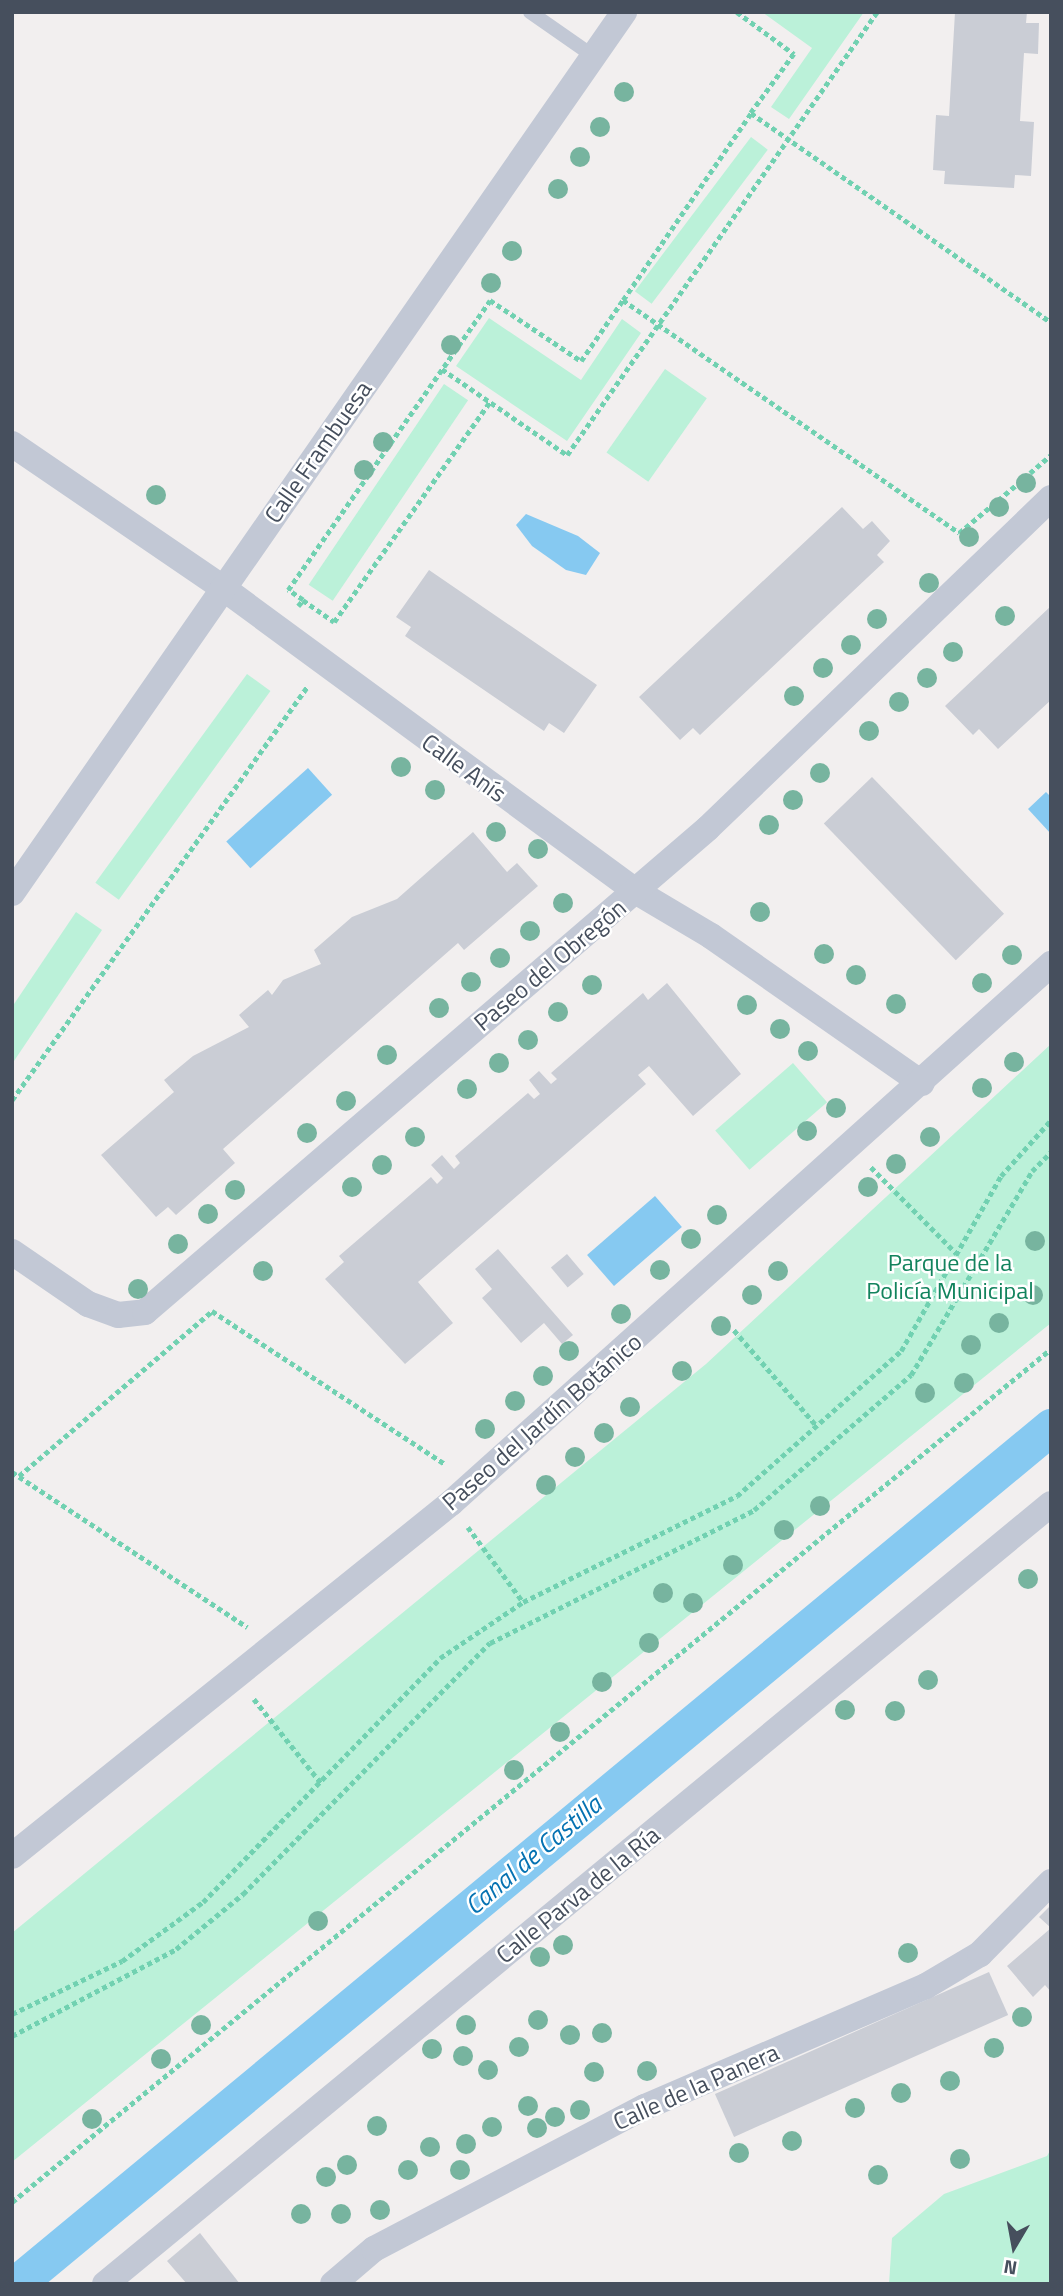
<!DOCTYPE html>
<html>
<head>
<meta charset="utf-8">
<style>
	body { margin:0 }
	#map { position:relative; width:1063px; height:2296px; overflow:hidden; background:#f2efef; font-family:"Titillium Web",sans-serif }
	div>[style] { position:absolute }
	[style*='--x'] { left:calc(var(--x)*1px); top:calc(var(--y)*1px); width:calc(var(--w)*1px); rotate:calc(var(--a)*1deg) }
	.green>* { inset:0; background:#bbf1d9; transform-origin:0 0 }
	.water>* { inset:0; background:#86c9f1; transform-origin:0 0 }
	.canal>* { height:37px; margin:-18.5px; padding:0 18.5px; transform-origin:18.5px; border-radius:18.5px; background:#86c9f1 }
	.building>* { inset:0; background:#cacdd5; transform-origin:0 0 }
	.path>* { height:4.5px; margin-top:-2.25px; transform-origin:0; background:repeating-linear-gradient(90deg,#71d1b1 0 5px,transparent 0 8.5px) }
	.lane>* { height:14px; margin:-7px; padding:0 7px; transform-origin:7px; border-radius:7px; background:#c2c8d5 }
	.street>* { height:26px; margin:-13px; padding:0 13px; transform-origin:13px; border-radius:13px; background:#c2c8d5 }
	.trees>* { width:20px; height:20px; margin:-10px; border-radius:50%; background:#77b49f }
	span { translate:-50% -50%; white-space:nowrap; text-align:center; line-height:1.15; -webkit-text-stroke:5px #fff; paint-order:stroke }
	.street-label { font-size:24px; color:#464f5d }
	.park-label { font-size:24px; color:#12835d }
	.water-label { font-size:26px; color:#0572b2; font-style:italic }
	.frame { position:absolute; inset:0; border:14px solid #464f5d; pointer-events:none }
	.north { position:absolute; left:979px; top:2212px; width:70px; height:70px; -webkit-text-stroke:5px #fff; paint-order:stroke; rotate:190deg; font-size:19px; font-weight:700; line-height:28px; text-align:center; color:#464f5d }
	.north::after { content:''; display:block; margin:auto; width:24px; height:32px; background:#464f5d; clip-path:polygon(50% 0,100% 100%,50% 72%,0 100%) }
</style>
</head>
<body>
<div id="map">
	<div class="green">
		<i style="clip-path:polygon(762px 12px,864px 12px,789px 119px,771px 107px,812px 48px)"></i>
		<i style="left:751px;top:137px;width:21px;height:193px;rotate:37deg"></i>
		<i style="clip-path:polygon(489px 318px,581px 380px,622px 319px,641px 333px,567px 441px,456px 366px)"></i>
		<i style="left:665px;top:369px;width:51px;height:102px;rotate:35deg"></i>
		<i style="left:444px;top:384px;width:29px;height:242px;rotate:34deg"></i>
		<i style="left:247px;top:674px;width:29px;height:258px;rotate:36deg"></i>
		<i style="clip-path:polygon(76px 912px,102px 930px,12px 1064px,12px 1007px)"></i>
		<i style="clip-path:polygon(1051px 1044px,1051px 1323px,12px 2162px,12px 1933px,706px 1364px)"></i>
		<i style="left:793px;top:1063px;width:52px;height:103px;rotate:49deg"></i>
		<i style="clip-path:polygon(1051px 2149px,1051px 2284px,889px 2284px,892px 2238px,944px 2194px,1047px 2156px)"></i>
	</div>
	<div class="water">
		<i style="clip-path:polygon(526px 514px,578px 536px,600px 553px,586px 575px,566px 570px,532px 546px,516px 525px)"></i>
		<i style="left:308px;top:768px;width:36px;height:110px;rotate:48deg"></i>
		<i style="clip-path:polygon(1046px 792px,1051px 797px,1051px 834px,1028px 809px)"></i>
		<i style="left:655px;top:1196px;width:41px;height:90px;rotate:49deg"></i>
	</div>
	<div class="canal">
		<i style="--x:16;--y:2284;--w:1344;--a:-39.63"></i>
	</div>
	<div class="building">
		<i style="clip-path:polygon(955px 12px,1027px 12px,1026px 23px,1039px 23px,1038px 54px,1024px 53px,1020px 121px,1034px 122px,1031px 176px,1015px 175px,1014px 188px,944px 184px,945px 171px,933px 170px,936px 115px,949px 116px)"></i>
		<i style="clip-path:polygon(842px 507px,863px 529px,872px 521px,890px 541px,877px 555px,884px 562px,700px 735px,693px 728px,680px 740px,639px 697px)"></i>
		<i style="clip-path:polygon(429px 570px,597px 685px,564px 733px,549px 723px,544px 731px,405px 636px,411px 627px,396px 617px)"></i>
		<i style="clip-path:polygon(1051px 606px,1051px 700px,998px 749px,979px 729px,973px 735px,945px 706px)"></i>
		<i style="left:872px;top:777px;width:190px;height:67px;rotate:46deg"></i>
		<i style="clip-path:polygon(473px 832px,507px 872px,517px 863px,538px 886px,464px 950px,458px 943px,223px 1149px,235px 1163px,176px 1215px,168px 1207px,156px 1217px,101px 1155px,174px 1092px,164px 1080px,193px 1056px,249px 1027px,239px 1015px,268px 990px,272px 995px,283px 980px,321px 964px,314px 950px,352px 917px,397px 899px)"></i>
		<i style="clip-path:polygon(667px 983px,741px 1074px,693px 1116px,649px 1066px,638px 1075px,646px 1084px,418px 1282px,453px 1323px,405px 1364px,325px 1279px,344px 1262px,339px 1256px,431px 1177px,437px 1184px,443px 1178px,431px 1165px,442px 1155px,454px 1169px,460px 1163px,455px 1156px,528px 1093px,534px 1099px,540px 1094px,529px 1080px,539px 1071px,551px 1084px,557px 1079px,551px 1073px,643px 993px,648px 1000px)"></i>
		<i style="clip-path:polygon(498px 1249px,573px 1335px,562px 1344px,544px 1323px,521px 1343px,482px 1298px,492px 1289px,475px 1269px)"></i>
		<i style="left:567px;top:1254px;width:26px;height:21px;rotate:50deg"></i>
		<i style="clip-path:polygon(1051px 1905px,1051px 1992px,1045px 1985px,1033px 1997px,1007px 1966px,1051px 1928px,1039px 1917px)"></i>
		<i style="left:989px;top:1972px;width:47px;height:300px;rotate:66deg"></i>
		<i style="clip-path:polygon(200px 2233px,240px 2284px,187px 2284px,167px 2261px)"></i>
	</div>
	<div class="path">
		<i style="--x:737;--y:12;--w:71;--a:36.4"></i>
		<i style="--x:794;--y:54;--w:73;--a:126.1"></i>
		<i style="--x:751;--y:113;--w:366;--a:34.9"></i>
		<i style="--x:623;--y:300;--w:227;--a:-55.6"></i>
		<i style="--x:442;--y:369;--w:152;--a:34.5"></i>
		<i style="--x:567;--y:455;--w:541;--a:-55.02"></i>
		<i style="--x:1030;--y:473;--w:28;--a:-41"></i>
		<i style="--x:303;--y:600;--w:38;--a:35"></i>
		<i style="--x:334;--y:622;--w:270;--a:-54.7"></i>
		<i style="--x:298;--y:606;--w:8;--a:-50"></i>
		<i style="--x:303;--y:600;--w:18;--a:-146"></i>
		<i style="--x:288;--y:590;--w:353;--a:-55.1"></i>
		<i style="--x:490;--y:300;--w:110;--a:33.8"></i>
		<i style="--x:581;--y:361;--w:74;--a:-55.5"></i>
		<i style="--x:623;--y:300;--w:409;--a:34.7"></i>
		<i style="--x:959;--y:533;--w:81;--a:-40"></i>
		<i style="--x:12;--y:1100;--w:508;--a:-54.46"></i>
		<i style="--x:871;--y:1167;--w:122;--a:45.3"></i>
		<i style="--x:734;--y:1330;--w:127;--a:49.2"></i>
		<i style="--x:12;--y:1472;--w:282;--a:33.4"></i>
		<i style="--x:19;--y:1476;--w:254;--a:-40.5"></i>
		<i style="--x:212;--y:1311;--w:280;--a:33.3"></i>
		<i style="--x:468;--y:1527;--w:93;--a:53.7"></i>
		<i style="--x:254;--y:1699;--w:107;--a:51.4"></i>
		<i style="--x:12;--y:2014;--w:122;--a:-25.7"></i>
		<i style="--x:122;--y:1961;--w:100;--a:-36.1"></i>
		<i style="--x:203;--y:1902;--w:340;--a:-45.8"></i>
		<i style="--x:440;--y:1658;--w:100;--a:-34"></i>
		<i style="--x:523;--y:1602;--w:239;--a:-26.4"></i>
		<i style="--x:737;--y:1496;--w:219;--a:-41.5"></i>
		<i style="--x:901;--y:1351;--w:202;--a:-60.3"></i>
		<i style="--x:1001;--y:1176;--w:75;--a:-48.2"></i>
		<i style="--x:12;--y:2036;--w:186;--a:-27.9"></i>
		<i style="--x:176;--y:1949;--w:87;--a:-39.4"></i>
		<i style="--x:243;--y:1894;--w:352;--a:-45.5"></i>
		<i style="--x:490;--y:1643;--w:296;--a:-26.7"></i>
		<i style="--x:754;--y:1510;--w:207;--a:-40.7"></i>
		<i style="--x:911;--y:1375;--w:237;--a:-59.3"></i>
		<i style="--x:1032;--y:1171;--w:27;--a:-45"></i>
		<i style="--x:12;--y:2202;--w:1344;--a:-39.39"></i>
	</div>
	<div class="lane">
		<i style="--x:530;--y:12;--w:77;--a:34.9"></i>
	</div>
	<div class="street">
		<i style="--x:12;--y:444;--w:255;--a:34.3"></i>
		<i style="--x:223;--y:588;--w:514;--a:36.29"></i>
		<i style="--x:637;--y:892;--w:86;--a:30.7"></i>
		<i style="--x:711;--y:936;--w:257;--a:34.9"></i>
		<i style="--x:12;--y:893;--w:1073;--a:-55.21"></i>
		<i style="--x:12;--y:1252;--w:92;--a:34.4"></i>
		<i style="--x:88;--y:1304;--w:32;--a:20"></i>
		<i style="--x:118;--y:1315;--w:27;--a:-6"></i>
		<i style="--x:145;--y:1312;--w:742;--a:-40.68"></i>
		<i style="--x:708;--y:828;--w:476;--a:-43.9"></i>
		<i style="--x:12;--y:1856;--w:563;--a:-38.8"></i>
		<i style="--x:451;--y:1503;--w:807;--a:-41.93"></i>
		<i style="--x:105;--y:2284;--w:1226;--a:-39.51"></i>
		<i style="--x:333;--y:2284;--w:54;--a:-40.5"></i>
		<i style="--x:374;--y:2249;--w:306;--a:-27.7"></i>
		<i style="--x:645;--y:2107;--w:306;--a:-23.3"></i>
		<i style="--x:926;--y:1986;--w:63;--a:-30.7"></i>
		<i style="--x:980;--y:1954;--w:101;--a:-45.4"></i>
	</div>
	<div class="trees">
		<i style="left:624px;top:92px"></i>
		<i style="left:600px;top:127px"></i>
		<i style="left:580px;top:157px"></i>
		<i style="left:558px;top:189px"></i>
		<i style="left:512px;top:251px"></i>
		<i style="left:491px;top:283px"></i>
		<i style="left:451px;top:345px"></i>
		<i style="left:383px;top:442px"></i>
		<i style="left:364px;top:470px"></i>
		<i style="left:1026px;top:483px"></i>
		<i style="left:156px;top:495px"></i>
		<i style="left:999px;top:507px"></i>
		<i style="left:969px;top:537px"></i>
		<i style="left:929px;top:583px"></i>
		<i style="left:1005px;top:616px"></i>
		<i style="left:877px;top:619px"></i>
		<i style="left:851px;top:645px"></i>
		<i style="left:953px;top:652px"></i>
		<i style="left:823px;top:668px"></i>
		<i style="left:927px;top:678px"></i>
		<i style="left:794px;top:696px"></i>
		<i style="left:899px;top:702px"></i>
		<i style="left:869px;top:731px"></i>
		<i style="left:401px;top:767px"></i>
		<i style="left:820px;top:773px"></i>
		<i style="left:435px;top:790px"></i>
		<i style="left:793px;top:800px"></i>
		<i style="left:769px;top:825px"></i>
		<i style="left:496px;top:832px"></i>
		<i style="left:538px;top:849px"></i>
		<i style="left:563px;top:903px"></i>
		<i style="left:760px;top:912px"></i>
		<i style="left:530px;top:931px"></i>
		<i style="left:824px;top:954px"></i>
		<i style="left:1012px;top:955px"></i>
		<i style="left:500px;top:958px"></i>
		<i style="left:856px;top:975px"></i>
		<i style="left:471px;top:982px"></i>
		<i style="left:982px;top:983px"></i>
		<i style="left:592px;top:985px"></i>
		<i style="left:896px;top:1004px"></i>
		<i style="left:747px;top:1005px"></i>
		<i style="left:439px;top:1008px"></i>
		<i style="left:558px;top:1012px"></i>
		<i style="left:780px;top:1029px"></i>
		<i style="left:528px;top:1040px"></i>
		<i style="left:808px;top:1051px"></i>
		<i style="left:387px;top:1055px"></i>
		<i style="left:1014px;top:1062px"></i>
		<i style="left:499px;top:1063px"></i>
		<i style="left:982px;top:1088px"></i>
		<i style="left:467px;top:1089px"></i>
		<i style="left:346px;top:1101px"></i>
		<i style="left:836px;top:1108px"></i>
		<i style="left:807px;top:1131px"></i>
		<i style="left:307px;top:1133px"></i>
		<i style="left:415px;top:1137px"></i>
		<i style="left:930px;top:1137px"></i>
		<i style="left:896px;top:1164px"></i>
		<i style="left:382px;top:1165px"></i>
		<i style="left:352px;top:1187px"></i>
		<i style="left:868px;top:1187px"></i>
		<i style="left:235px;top:1190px"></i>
		<i style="left:208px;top:1214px"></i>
		<i style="left:717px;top:1215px"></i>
		<i style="left:691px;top:1239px"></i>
		<i style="left:1035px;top:1241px"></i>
		<i style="left:178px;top:1244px"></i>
		<i style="left:660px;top:1270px"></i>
		<i style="left:263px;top:1271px"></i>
		<i style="left:778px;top:1271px"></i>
		<i style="left:138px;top:1289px"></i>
		<i style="left:752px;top:1295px"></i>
		<i style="left:1033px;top:1295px"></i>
		<i style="left:621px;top:1314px"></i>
		<i style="left:999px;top:1323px"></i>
		<i style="left:721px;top:1326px"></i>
		<i style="left:971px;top:1345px"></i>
		<i style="left:569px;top:1351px"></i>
		<i style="left:682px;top:1371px"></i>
		<i style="left:543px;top:1376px"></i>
		<i style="left:964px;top:1383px"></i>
		<i style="left:925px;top:1393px"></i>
		<i style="left:515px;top:1401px"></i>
		<i style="left:630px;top:1407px"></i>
		<i style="left:485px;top:1429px"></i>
		<i style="left:604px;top:1433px"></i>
		<i style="left:575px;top:1457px"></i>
		<i style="left:546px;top:1485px"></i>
		<i style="left:820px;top:1506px"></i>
		<i style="left:784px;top:1530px"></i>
		<i style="left:733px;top:1565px"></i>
		<i style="left:1028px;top:1579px"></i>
		<i style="left:663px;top:1593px"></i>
		<i style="left:693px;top:1603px"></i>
		<i style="left:649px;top:1643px"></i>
		<i style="left:928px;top:1680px"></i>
		<i style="left:602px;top:1682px"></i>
		<i style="left:845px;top:1710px"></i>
		<i style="left:895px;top:1711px"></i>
		<i style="left:560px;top:1732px"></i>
		<i style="left:514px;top:1770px"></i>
		<i style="left:318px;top:1921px"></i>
		<i style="left:563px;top:1945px"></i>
		<i style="left:908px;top:1953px"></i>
		<i style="left:540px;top:1957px"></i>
		<i style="left:1022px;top:2017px"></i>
		<i style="left:538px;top:2020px"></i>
		<i style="left:201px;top:2025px"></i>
		<i style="left:466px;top:2025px"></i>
		<i style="left:602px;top:2033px"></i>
		<i style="left:570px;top:2035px"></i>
		<i style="left:519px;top:2047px"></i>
		<i style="left:994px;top:2048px"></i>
		<i style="left:432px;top:2049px"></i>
		<i style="left:463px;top:2056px"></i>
		<i style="left:161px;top:2059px"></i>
		<i style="left:488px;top:2070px"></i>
		<i style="left:647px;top:2071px"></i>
		<i style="left:594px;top:2072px"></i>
		<i style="left:950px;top:2081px"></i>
		<i style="left:901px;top:2093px"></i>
		<i style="left:528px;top:2106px"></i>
		<i style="left:855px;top:2108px"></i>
		<i style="left:580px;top:2110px"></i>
		<i style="left:555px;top:2117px"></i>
		<i style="left:92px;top:2119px"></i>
		<i style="left:377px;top:2126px"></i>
		<i style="left:492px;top:2127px"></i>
		<i style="left:537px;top:2128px"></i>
		<i style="left:792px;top:2141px"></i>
		<i style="left:466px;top:2144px"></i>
		<i style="left:430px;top:2147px"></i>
		<i style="left:739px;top:2153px"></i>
		<i style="left:960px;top:2159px"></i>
		<i style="left:347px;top:2165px"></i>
		<i style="left:408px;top:2170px"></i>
		<i style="left:460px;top:2170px"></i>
		<i style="left:878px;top:2175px"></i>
		<i style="left:326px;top:2177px"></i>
		<i style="left:380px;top:2210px"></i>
		<i style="left:301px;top:2214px"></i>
		<i style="left:341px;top:2214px"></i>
	</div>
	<div class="street-label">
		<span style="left:318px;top:452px;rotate:-55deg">Calle Frambuesa</span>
		<span style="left:464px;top:768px;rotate:36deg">Calle Anís</span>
		<span style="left:550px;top:965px;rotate:-40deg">Paseo del Obregón</span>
		<span style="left:542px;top:1422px;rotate:-41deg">Paseo del Jardín Botánico</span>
		<span style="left:578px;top:1895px;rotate:-39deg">Calle Parva de la Ría</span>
		<span style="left:696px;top:2087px;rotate:-24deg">Calle de la Panera</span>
	</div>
	<div class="park-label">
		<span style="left:950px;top:1277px">Parque de la<br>Policía Municipal</span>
	</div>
	<div class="water-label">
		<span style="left:533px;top:1855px;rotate:-40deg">Canal de Castilla</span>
	</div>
	<div class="frame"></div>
	<div class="north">N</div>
</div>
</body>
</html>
